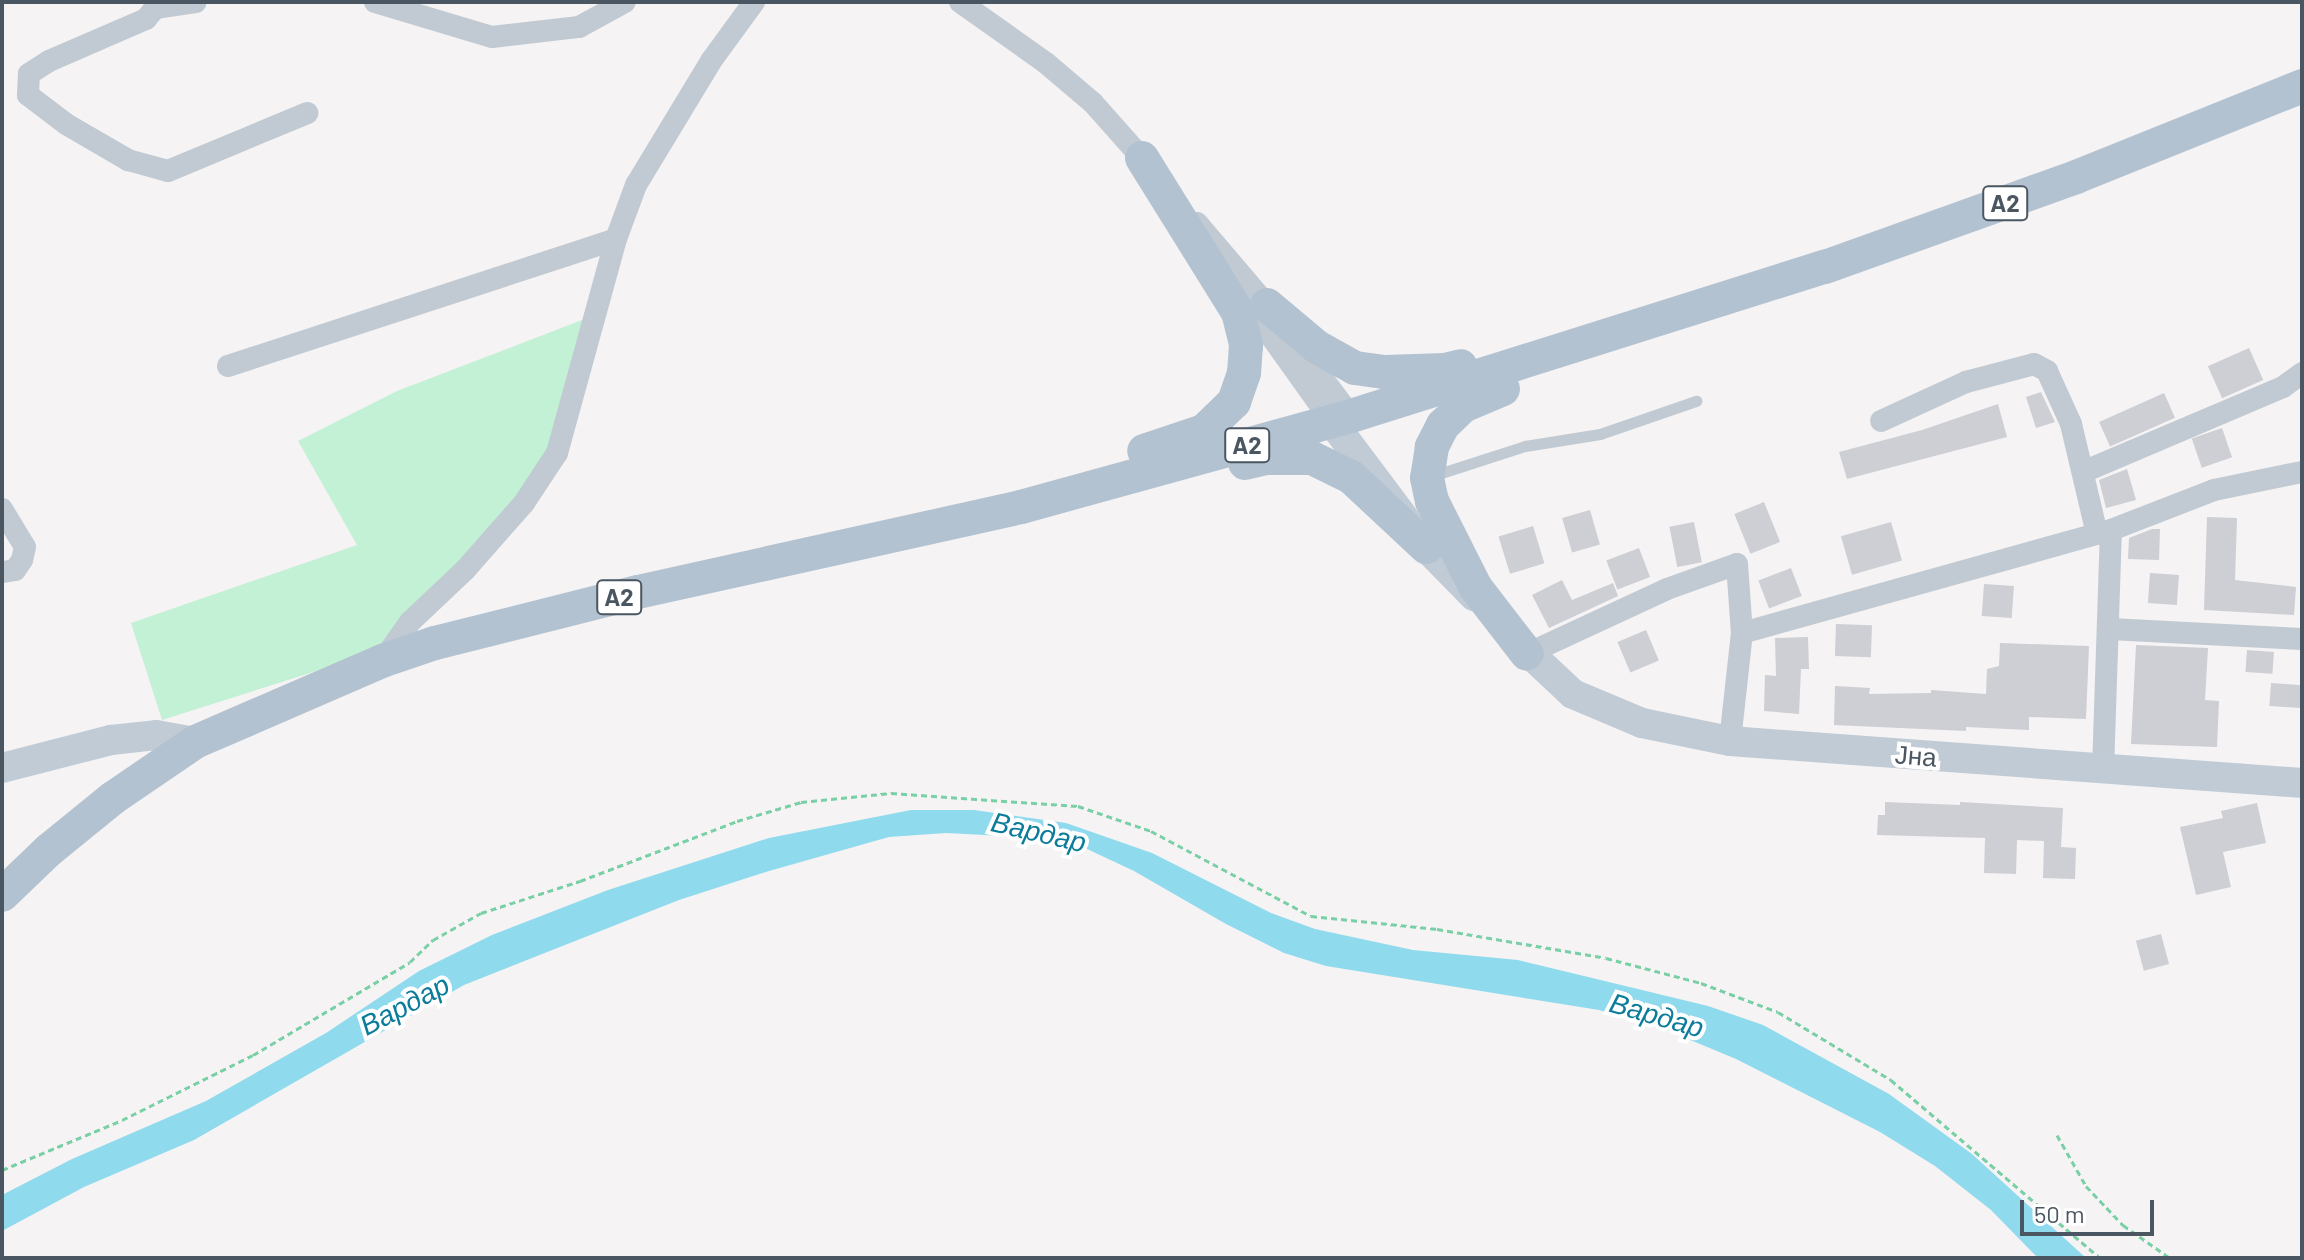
<!DOCTYPE html>
<html>
<head>
<meta charset="utf-8">
<style>
	body { margin:0 }
	#map { position:relative; width:2304px; height:1260px; overflow:hidden; background:#f5f3f3; font-family:Barlow,sans-serif }
	div>[style] { position:absolute }
	[style*='--x'] { left:calc(var(--x)*1px); top:calc(var(--y)*1px); width:calc(var(--w)*1px); rotate:calc(var(--a)*1deg) }
	.green>* { inset:0; background:#c3f1d5 }
	.water>* { inset:0; background:#90daee }
	.building>* { inset:0; background:#cdcfd5; transform-origin:0 0 }
	.path>* { height:3px; margin-top:-1.5px; transform-origin:0; background:repeating-linear-gradient(90deg,#7ad0a6 0 6px,transparent 0 10px) }
	.lane>* { height:11px; margin:-5.5px; padding:0 5.5px; transform-origin:5.5px; border-radius:5.5px; background:#c1cad2 }
	.street>* { height:22px; margin:-11px; padding:0 11px; transform-origin:11px; border-radius:11px; background:#c1cad2 }
	.secondary>* { height:30px; margin:-15px; padding:0 15px; transform-origin:15px; border-radius:15px; background:#c1cbd6 }
	.primary>* { height:34px; margin:-17px; padding:0 17px; transform-origin:17px; border-radius:17px; background:#b3c2d1 }
	span { translate:-50% -50%; white-space:nowrap; text-align:center; line-height:1.15; -webkit-text-stroke:8px #fff; paint-order:stroke }
	.shield-label span { padding:2px 6px; background:#fff; border:2px solid; border-radius:6px; -webkit-text-stroke-width:0 }
	.shield-label { font-size:24px; color:#4a5661; font-weight:700 }
	.street-label { font-size:26px; color:#4a5661 }
	.water-label { font-size:28px; color:#0c7c9b; font-style:italic }
	.frame { position:absolute; inset:0; border:4px solid #4a5661; pointer-events:none }
	.scale { position:absolute; left:2020px; top:1200px; width:134px; height:36px; box-sizing:border-box; border:4px solid #4a5661; border-top:0; padding-left:10px; font-size:24px; line-height:28px; white-space:nowrap; color:#4a5661; -webkit-text-stroke:6px #fff; paint-order:stroke }
</style>
</head>
<body>
<div id="map">
	<div class="green">
		<i style="clip-path:polygon(595px 315px,567px 429px,465px 570px,370px 654px,162px 720px,131px 623px,357px 545px,298px 441px,397px 391px)"></i>
	</div>
	<div class="water">
		<i style="clip-path:polygon(911px 810px,974px 810px,1066px 823px,1152px 853px,1271px 913px,1315px 929px,1413px 950px,1518px 960px,1708px 1006px,1763px 1025px,1889px 1094px,1972px 1154px,2086px 1258px,2038px 1258px,1991px 1210px,1935px 1166px,1880px 1132px,1736px 1059px,1664px 1029px,1599px 1010px,1326px 966px,1284px 953px,1226px 924px,1134px 871px,1087px 849px,1041px 838px,946px 833px,889px 837px,769px 871px,679px 900px,464px 985px,194px 1140px,84px 1187px,2px 1231px,2px 1195px,72px 1159px,206px 1101px,326px 1033px,419px 971px,492px 935px,608px 890px,769px 838px)"></i>
	</div>
	<div class="building">
		<i style="left:2249px;top:348px;width:35px;height:45px;rotate:66deg"></i>
		<i style="clip-path:polygon(2041px 392px,2055px 422px,2036px 428px,2026px 397px)"></i>
		<i style="left:2164px;top:393px;width:27px;height:71px;rotate:66deg"></i>
		<i style="clip-path:polygon(1998px 404px,2007px 437px,1847px 479px,1839px 452px,1922px 430px)"></i>
		<i style="left:2222px;top:428px;width:31px;height:32px;rotate:71deg"></i>
		<i style="clip-path:polygon(2127px 469px,2136px 500px,2106px 508px,2099px 480px)"></i>
		<i style="left:1764px;top:502px;width:43px;height:32px;rotate:68deg"></i>
		<i style="left:1590px;top:510px;width:36px;height:29px;rotate:74deg"></i>
		<i style="clip-path:polygon(2207px 517px,2237px 518px,2235px 580px,2296px 587px,2294px 615px,2204px 610px)"></i>
		<i style="left:1694px;top:522px;width:41px;height:25px;rotate:79deg"></i>
		<i style="left:1891px;top:522px;width:40px;height:52px;rotate:74deg"></i>
		<i style="left:1533px;top:526px;width:39px;height:36px;rotate:73deg"></i>
		<i style="clip-path:polygon(2152px 529px,2160px 529px,2159px 560px,2128px 559px,2129px 538px)"></i>
		<i style="left:1639px;top:548px;width:31px;height:35px;rotate:69deg"></i>
		<i style="left:1791px;top:568px;width:30px;height:35px;rotate:69deg"></i>
		<i style="left:2150px;top:573px;width:29px;height:30px;rotate:4deg"></i>
		<i style="clip-path:polygon(1562px 580px,1572px 600px,1613px 583px,1618px 596px,1549px 628px,1532px 595px)"></i>
		<i style="left:1984px;top:584px;width:30px;height:32px;rotate:4deg"></i>
		<i style="left:1836px;top:624px;width:36px;height:32px;rotate:2deg"></i>
		<i style="left:1646px;top:630px;width:33px;height:31px;rotate:67deg"></i>
		<i style="clip-path:polygon(1808px 637px,1809px 669px,1801px 669px,1799px 714px,1764px 711px,1765px 675px,1776px 676px,1775px 638px)"></i>
		<i style="clip-path:polygon(2000px 643px,2089px 646px,2086px 719px,2029px 717px,2029px 730px,1966px 727px,1966px 731px,1834px 725px,1835px 686px,1870px 688px,1869px 694px,1931px 693px,1931px 690px,1986px 694px,1987px 669px,1999px 666px)"></i>
		<i style="clip-path:polygon(2136px 645px,2208px 648px,2205px 700px,2219px 701px,2217px 747px,2131px 744px)"></i>
		<i style="left:2247px;top:650px;width:27px;height:22px;rotate:4deg"></i>
		<i style="left:2271px;top:683px;width:31px;height:23px;rotate:4deg"></i>
		<i style="clip-path:polygon(1885px 802px,1960px 805px,1960px 802px,2063px 808px,2061px 847px,2076px 848px,2075px 879px,2043px 878px,2044px 841px,2017px 840px,2016px 874px,1984px 873px,1985px 838px,1877px 835px,1878px 815px,1885px 815px)"></i>
		<i style="clip-path:polygon(2257px 803px,2266px 843px,2223px 852px,2231px 887px,2196px 895px,2180px 827px,2223px 818px,2221px 811px)"></i>
		<i style="left:2161px;top:934px;width:31px;height:26px;rotate:75deg"></i>
	</div>
	<div class="path">
		<i style="--x:2057;--y:1135;--w:59;--a:60.4"></i>
		<i style="--x:2086;--y:1186;--w:54;--a:46.5"></i>
		<i style="--x:2123;--y:1225;--w:57;--a:35.1"></i>
		<i style="--x:2;--y:1170;--w:130;--a:-22.6"></i>
		<i style="--x:122;--y:1120;--w:146;--a:-26.4"></i>
		<i style="--x:253;--y:1055;--w:182;--a:-30.6"></i>
		<i style="--x:410;--y:962;--w:32;--a:-44"></i>
		<i style="--x:433;--y:940;--w:55;--a:-29.4"></i>
		<i style="--x:481;--y:913;--w:104;--a:-17.9"></i>
		<i style="--x:580;--y:881;--w:168;--a:-20.9"></i>
		<i style="--x:737;--y:821;--w:67;--a:-16.5"></i>
		<i style="--x:801;--y:802;--w:90;--a:-5.7"></i>
		<i style="--x:891;--y:793;--w:187;--a:4"></i>
		<i style="--x:1078;--y:806;--w:77;--a:18.9"></i>
		<i style="--x:1151;--y:831;--w:181;--a:28"></i>
		<i style="--x:1311;--y:916;--w:127;--a:5.9"></i>
		<i style="--x:1437;--y:929;--w:171;--a:9.7"></i>
		<i style="--x:1606;--y:958;--w:98;--a:14.7"></i>
		<i style="--x:1701;--y:983;--w:82;--a:20.6"></i>
		<i style="--x:1778;--y:1012;--w:132;--a:31"></i>
		<i style="--x:1891;--y:1080;--w:275;--a:40.4"></i>
	</div>
	<div class="lane">
		<i style="--x:1432;--y:476;--w:98;--a:-17.9"></i>
		<i style="--x:1525;--y:446;--w:76;--a:-9.1"></i>
		<i style="--x:1600;--y:434;--w:102;--a:-19"></i>
	</div>
	<div class="street">
		<i style="--x:155;--y:2;--w:6;--a:90"></i>
		<i style="--x:155;--y:8;--w:14;--a:129"></i>
		<i style="--x:146;--y:19;--w:106;--a:156.6"></i>
		<i style="--x:49;--y:61;--w:24;--a:147"></i>
		<i style="--x:29;--y:74;--w:21;--a:93"></i>
		<i style="--x:28;--y:95;--w:48;--a:37.3"></i>
		<i style="--x:66;--y:124;--w:72;--a:30.1"></i>
		<i style="--x:128;--y:160;--w:41;--a:15.4"></i>
		<i style="--x:168;--y:171;--w:151;--a:-22.6"></i>
		<i style="--x:375;--y:2;--w:122;--a:16.7"></i>
		<i style="--x:492;--y:37;--w:88;--a:-6.6"></i>
		<i style="--x:579;--y:27;--w:52;--a:-28.5"></i>
		<i style="--x:960;--y:2;--w:105;--a:35.3"></i>
		<i style="--x:1046;--y:63;--w:62;--a:40.4"></i>
		<i style="--x:1093;--y:103;--w:84;--a:48.4"></i>
		<i style="--x:155;--y:8;--w:41;--a:-8.3"></i>
		<i style="--x:1197;--y:223;--w:108;--a:49.5"></i>
		<i style="--x:1267;--y:305;--w:139;--a:52.9"></i>
		<i style="--x:1260;--y:321;--w:124;--a:54.5"></i>
		<i style="--x:228;--y:366;--w:408;--a:-18.1"></i>
		<i style="--x:1881;--y:421;--w:94;--a:-24.6"></i>
		<i style="--x:1966;--y:382;--w:70;--a:-14.8"></i>
		<i style="--x:2034;--y:364;--w:15;--a:28"></i>
		<i style="--x:2047;--y:371;--w:58;--a:65.6"></i>
		<i style="--x:2071;--y:424;--w:113;--a:76.7"></i>
		<i style="--x:2083;--y:472;--w:217;--a:-23"></i>
		<i style="--x:2283;--y:387;--w:24;--a:-36"></i>
		<i style="--x:2;--y:509;--w:44;--a:58.8"></i>
		<i style="--x:25;--y:547;--w:13;--a:103"></i>
		<i style="--x:22;--y:560;--w:12;--a:125"></i>
		<i style="--x:15;--y:570;--w:13;--a:171"></i>
		<i style="--x:2110;--y:629;--w:192;--a:3"></i>
		<i style="--x:1527;--y:654;--w:154;--a:-24.9"></i>
		<i style="--x:1667;--y:589;--w:74;--a:-19.7"></i>
		<i style="--x:1737;--y:564;--w:69;--a:85.9"></i>
		<i style="--x:383;--y:660;--w:47;--a:-54.6"></i>
		<i style="--x:410;--y:622;--w:76;--a:-43.4"></i>
		<i style="--x:465;--y:570;--w:89;--a:-48.6"></i>
		<i style="--x:524;--y:503;--w:60;--a:-56.6"></i>
		<i style="--x:557;--y:453;--w:222;--a:-74.6"></i>
		<i style="--x:616;--y:239;--w:58;--a:-69.7"></i>
		<i style="--x:636;--y:185;--w:145;--a:-58.8"></i>
		<i style="--x:711;--y:61;--w:73;--a:-53.9"></i>
		<i style="--x:1730;--y:741;--w:109;--a:-83.7"></i>
		<i style="--x:1742;--y:633;--w:383;--a:-15.6"></i>
		<i style="--x:2111;--y:530;--w:110;--a:-21.2"></i>
		<i style="--x:2214;--y:490;--w:90;--a:-11.6"></i>
		<i style="--x:2103;--y:770;--w:240;--a:-88.1"></i>
	</div>
	<div class="secondary">
		<i style="--x:1332;--y:422;--w:156;--a:53.1"></i>
		<i style="--x:1426;--y:547;--w:69;--a:45.6"></i>
		<i style="--x:1512;--y:637;--w:83;--a:43.1"></i>
		<i style="--x:1573;--y:694;--w:75;--a:22.8"></i>
		<i style="--x:1642;--y:723;--w:90;--a:11.6"></i>
		<i style="--x:1730;--y:741;--w:574;--a:4.2"></i>
		<i style="--x:2;--y:768;--w:113;--a:-14.4"></i>
		<i style="--x:111;--y:740;--w:45;--a:-6.3"></i>
		<i style="--x:156;--y:735;--w:40;--a:10"></i>
	</div>
	<div class="primary">
		<i style="--x:1142;--y:158;--w:181;--a:58.1"></i>
		<i style="--x:1238;--y:312;--w:34;--a:76"></i>
		<i style="--x:1246;--y:345;--w:28;--a:94"></i>
		<i style="--x:1244;--y:373;--w:31;--a:109"></i>
		<i style="--x:1234;--y:402;--w:42;--a:136"></i>
		<i style="--x:1204;--y:431;--w:63;--a:161.6"></i>
		<i style="--x:1267;--y:305;--w:65;--a:40"></i>
		<i style="--x:1317;--y:347;--w:43;--a:28.9"></i>
		<i style="--x:1355;--y:368;--w:30;--a:8"></i>
		<i style="--x:1385;--y:372;--w:60;--a:-1.9"></i>
		<i style="--x:1445;--y:370;--w:16;--a:-14"></i>
		<i style="--x:1503;--y:389;--w:43;--a:157"></i>
		<i style="--x:1463;--y:406;--w:28;--a:136"></i>
		<i style="--x:1443;--y:425;--w:25;--a:117"></i>
		<i style="--x:1432;--y:447;--w:31;--a:99"></i>
		<i style="--x:1427;--y:478;--w:24;--a:78"></i>
		<i style="--x:1432;--y:501;--w:97;--a:63.2"></i>
		<i style="--x:1476;--y:588;--w:83;--a:52.3"></i>
		<i style="--x:1245;--y:463;--w:22;--a:-13"></i>
		<i style="--x:1266;--y:458;--w:46;--a:0"></i>
		<i style="--x:1312;--y:458;--w:43;--a:26"></i>
		<i style="--x:1351;--y:477;--w:103;--a:43"></i>
		<i style="--x:2;--y:895;--w:65;--a:-43.8"></i>
		<i style="--x:49;--y:850;--w:82;--a:-39.1"></i>
		<i style="--x:113;--y:798;--w:99;--a:-34.3"></i>
		<i style="--x:195;--y:742;--w:204;--a:-23.4"></i>
		<i style="--x:382;--y:661;--w:56;--a:-18.8"></i>
		<i style="--x:435;--y:643;--w:209;--a:-14.1"></i>
		<i style="--x:638;--y:592;--w:392;--a:-12.5"></i>
		<i style="--x:1021;--y:507;--w:342;--a:-15.4"></i>
		<i style="--x:1351;--y:416;--w:497;--a:-17.5"></i>
		<i style="--x:1825;--y:267;--w:267;--a:-19.7"></i>
		<i style="--x:2076;--y:177;--w:244;--a:-21.9"></i>
	</div>
	<div class="shield-label">
		<span style="left:2005px;top:203px">A2</span>
		<span style="left:1247px;top:445px">A2</span>
		<span style="left:619px;top:597px">A2</span>
	</div>
	<div class="street-label">
		<span style="left:1916px;top:755px;rotate:5deg">Јна</span>
	</div>
	<div class="water-label">
		<span style="left:1039px;top:831px;rotate:13deg">Вардар</span>
		<span style="left:404px;top:1004px;rotate:-28deg">Вардар</span>
		<span style="left:1657px;top:1014px;rotate:16deg">Вардар</span>
	</div>
	<div class="frame"></div>
	<div class="scale">50 m</div>
</div>
</body>
</html>
